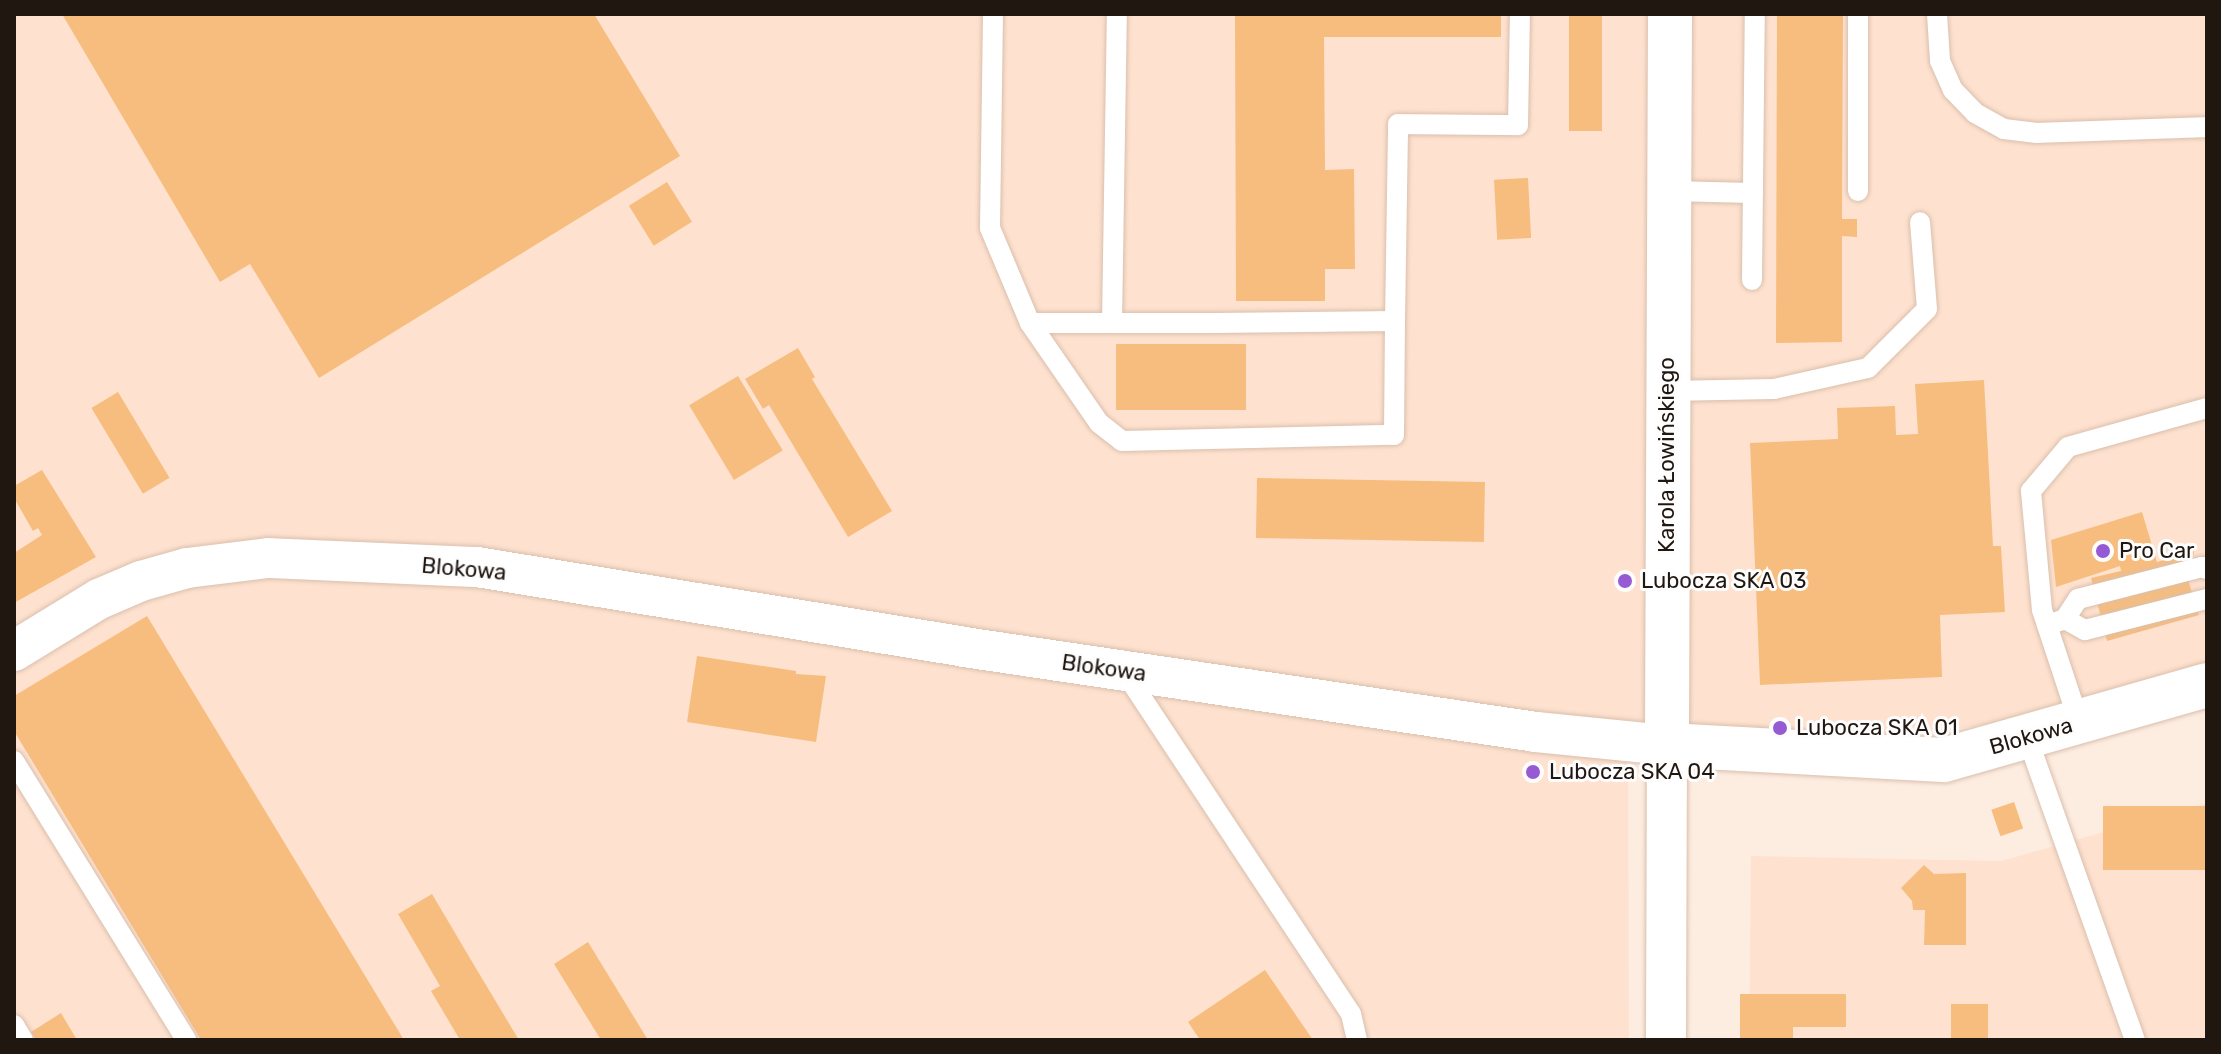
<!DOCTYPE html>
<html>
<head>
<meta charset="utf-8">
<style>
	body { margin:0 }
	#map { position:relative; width:2221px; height:1054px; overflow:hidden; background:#fdede1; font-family:Rubik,sans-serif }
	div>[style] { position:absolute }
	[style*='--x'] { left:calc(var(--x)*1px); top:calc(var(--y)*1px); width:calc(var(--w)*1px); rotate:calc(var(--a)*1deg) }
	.built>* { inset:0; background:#fee2cf }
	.building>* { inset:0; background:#f7bd7e; transform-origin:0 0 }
	.roads { filter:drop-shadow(0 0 2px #dabfad) drop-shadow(0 0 2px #dabfad) }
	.service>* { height:20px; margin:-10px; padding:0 10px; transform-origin:10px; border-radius:10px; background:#fff }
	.minor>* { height:40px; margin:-20px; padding:0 20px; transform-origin:20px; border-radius:20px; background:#fff }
	.tertiary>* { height:44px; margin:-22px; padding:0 22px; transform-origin:22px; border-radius:22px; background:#fff }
	.dots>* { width:22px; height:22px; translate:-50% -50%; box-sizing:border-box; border:4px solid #fdfdfd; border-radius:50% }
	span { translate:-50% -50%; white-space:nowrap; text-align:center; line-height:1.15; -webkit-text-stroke:6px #fdfdfd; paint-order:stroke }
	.street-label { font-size:22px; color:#211711 }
	.poi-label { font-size:22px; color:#211711 }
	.left { translate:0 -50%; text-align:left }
	.frame { position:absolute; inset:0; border:16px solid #211711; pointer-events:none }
</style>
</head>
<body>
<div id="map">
	<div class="built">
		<i style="clip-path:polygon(14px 14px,2207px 14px,2207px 662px,2008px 722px,1920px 733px,1743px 735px,1628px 720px,1629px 1040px,14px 1040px)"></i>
		<i style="clip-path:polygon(2207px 803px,2207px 1040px,1749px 1040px,1751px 856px,2001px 861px)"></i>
	</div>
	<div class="building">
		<i style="clip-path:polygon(62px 14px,594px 14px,680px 156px,319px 378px,250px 264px,220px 282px)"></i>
		<i style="clip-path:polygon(1235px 14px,1501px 14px,1501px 37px,1324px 37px,1325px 170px,1354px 169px,1355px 269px,1325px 269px,1325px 301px,1236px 301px)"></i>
		<i style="left:1569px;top:14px;width:33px;height:117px"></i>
		<i style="clip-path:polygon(1777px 14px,1843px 14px,1842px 219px,1857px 219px,1857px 237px,1842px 236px,1842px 342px,1776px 343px)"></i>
		<i style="left:1528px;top:178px;width:60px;height:34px;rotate:87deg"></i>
		<i style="left:667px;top:182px;width:47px;height:45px;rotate:58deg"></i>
		<i style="left:1246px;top:344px;width:66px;height:130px;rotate:90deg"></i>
		<i style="clip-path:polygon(798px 348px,815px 377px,812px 379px,892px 511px,848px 537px,769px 405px,763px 409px,745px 379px)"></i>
		<i style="left:738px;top:376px;width:87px;height:57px;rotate:59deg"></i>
		<i style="clip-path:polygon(1984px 380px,1993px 546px,2001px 546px,2005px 612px,1940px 615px,1942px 677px,1760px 685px,1750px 443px,1838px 439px,1837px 408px,1895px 406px,1896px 435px,1918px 434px,1915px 384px)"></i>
		<i style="left:118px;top:392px;width:100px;height:31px;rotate:59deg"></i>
		<i style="clip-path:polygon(42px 470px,96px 557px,14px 603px,14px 553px,42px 535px,38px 528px,33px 531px,14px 498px,14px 486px)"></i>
		<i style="left:1257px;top:478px;width:228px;height:60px;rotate:1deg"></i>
		<i style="clip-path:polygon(2142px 512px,2157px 562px,2194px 551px,2189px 583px,2199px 615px,2107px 641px,2091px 578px,2121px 571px,2120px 566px,2056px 587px,2051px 540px)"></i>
		<i style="clip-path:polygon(147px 616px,404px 1040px,201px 1040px,14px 731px,14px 696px)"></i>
		<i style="clip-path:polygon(697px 656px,796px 671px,796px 674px,826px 676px,816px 742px,687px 722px)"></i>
		<i style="left:2014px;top:802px;width:28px;height:24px;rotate:71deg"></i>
		<i style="left:2207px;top:806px;width:64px;height:104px;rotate:90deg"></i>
		<i style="clip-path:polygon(1924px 865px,1934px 874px,1966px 873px,1966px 945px,1924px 945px,1925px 910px,1913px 910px,1912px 901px,1901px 888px)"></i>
		<i style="clip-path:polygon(432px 894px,474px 965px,519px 1040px,460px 1040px,431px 991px,440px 986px,398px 914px)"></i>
		<i style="clip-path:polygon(588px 942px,648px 1040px,601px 1040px,554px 964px)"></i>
		<i style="clip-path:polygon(1265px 970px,1313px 1040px,1200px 1040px,1188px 1022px)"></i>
		<i style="clip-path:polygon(1740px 994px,1846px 994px,1846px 1027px,1793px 1027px,1793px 1040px,1740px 1040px)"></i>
		<i style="left:1951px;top:1004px;width:37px;height:36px"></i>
		<i style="clip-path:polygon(61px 1013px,77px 1040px,36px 1040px,31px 1032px)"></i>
	</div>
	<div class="roads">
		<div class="service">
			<i style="--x:993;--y:14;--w:214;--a:90.8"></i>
			<i style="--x:990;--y:228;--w:103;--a:67.2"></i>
			<i style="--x:1030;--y:323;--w:184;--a:0"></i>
			<i style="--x:1214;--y:323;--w:181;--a:-0.6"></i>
			<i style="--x:1395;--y:321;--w:197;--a:-89.1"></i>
			<i style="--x:1398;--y:124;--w:120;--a:0.5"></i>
			<i style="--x:1518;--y:125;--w:111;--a:-89"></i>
			<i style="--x:1858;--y:14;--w:177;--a:90"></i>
			<i style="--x:1937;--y:14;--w:47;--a:86.3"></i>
			<i style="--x:1940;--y:61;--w:32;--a:66"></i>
			<i style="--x:1953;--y:90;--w:32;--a:46"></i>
			<i style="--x:1975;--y:113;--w:33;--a:29"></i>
			<i style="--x:2004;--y:129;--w:33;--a:7"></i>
			<i style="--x:2037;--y:133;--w:170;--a:-2"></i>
			<i style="--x:1669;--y:191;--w:84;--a:1.4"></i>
			<i style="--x:1752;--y:280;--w:266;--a:-89.4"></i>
			<i style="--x:1030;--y:323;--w:121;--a:55.4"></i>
			<i style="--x:1099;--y:423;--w:29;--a:38"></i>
			<i style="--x:1122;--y:441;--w:272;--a:-1.3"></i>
			<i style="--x:1394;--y:435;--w:114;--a:-89.5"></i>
			<i style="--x:1112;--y:323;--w:309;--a:-89.1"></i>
			<i style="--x:1667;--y:391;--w:107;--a:-1.1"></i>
			<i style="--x:1774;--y:389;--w:96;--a:-12.6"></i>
			<i style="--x:1868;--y:368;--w:83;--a:-45"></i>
			<i style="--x:1927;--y:309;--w:87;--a:-94.6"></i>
			<i style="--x:2065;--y:619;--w:23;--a:29"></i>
			<i style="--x:2085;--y:630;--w:126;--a:-14.3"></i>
			<i style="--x:2047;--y:625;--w:19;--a:-18"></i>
			<i style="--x:2065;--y:619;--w:24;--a:-57"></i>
			<i style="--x:2078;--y:599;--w:128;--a:-14.5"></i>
			<i style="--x:2202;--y:567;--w:5;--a:22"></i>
			<i style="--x:1124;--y:671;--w:411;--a:56.5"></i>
			<i style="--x:1351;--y:1014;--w:27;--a:77"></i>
			<i style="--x:2079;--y:722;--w:118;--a:-108.3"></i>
			<i style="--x:2042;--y:610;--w:120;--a:-95.3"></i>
			<i style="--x:2031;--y:491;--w:57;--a:-49.9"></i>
			<i style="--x:2068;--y:447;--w:144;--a:-15.7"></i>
			<i style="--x:2027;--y:737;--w:322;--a:70.4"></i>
			<i style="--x:14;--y:761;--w:328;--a:58.3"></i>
			<i style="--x:14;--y:1025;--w:17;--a:59"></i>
		</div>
		<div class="minor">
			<i style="--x:14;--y:651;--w:100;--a:-31.5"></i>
			<i style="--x:99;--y:599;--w:46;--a:-23.2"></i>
			<i style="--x:141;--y:581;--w:48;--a:-15.8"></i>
			<i style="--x:187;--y:568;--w:82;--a:-7"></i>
			<i style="--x:268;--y:558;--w:209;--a:2.5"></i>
			<i style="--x:477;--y:567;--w:494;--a:9.3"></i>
			<i style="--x:964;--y:647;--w:578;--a:8.45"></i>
			<i style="--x:1536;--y:732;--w:132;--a:5.7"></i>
			<i style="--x:1667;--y:745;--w:295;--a:90.2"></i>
		</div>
		<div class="tertiary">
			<i style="--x:1670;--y:14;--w:731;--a:90.24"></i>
			<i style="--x:1667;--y:745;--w:277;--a:3.1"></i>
			<i style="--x:1944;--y:760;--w:273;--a:-15.9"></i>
		</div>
	</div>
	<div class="dots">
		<i style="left:2103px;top:551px;background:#965bd3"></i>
		<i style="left:1625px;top:581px;background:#965bd3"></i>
		<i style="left:1780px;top:728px;background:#965bd3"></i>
		<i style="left:1533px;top:772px;background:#965bd3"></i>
	</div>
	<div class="street-label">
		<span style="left:1667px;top:455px;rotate:-90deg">Karola Łowińskiego</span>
		<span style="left:464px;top:569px;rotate:5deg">Blokowa</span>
		<span style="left:1104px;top:668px;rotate:8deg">Blokowa</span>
		<span style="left:2031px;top:736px;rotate:-16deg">Blokowa</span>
	</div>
	<div class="poi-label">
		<span class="left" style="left:2119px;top:551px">Pro Car</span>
		<span class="left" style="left:1641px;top:581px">Lubocza SKA 03</span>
		<span class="left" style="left:1796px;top:728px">Lubocza SKA 01</span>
		<span class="left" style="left:1549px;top:772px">Lubocza SKA 04</span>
	</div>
	<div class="frame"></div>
</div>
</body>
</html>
